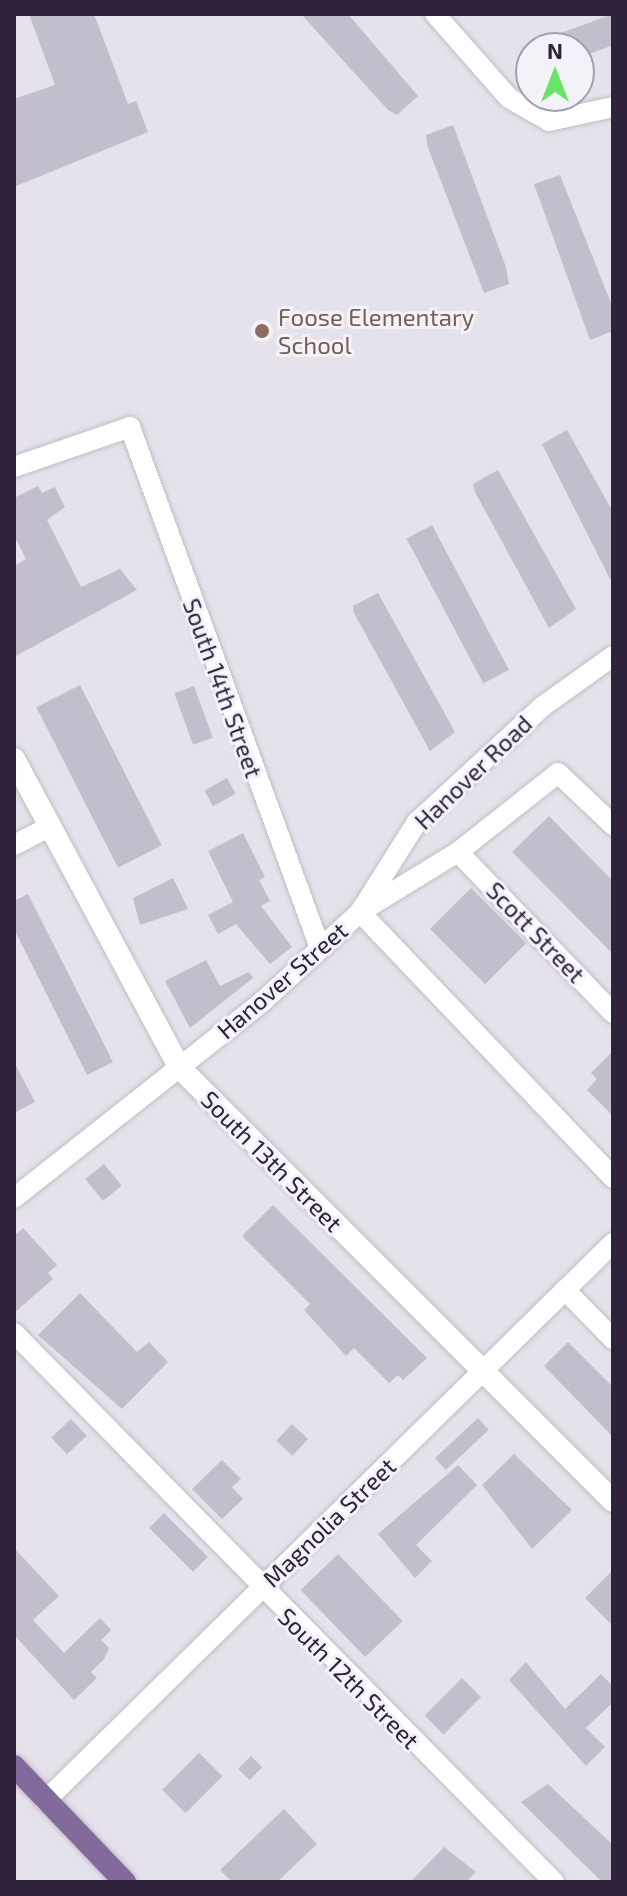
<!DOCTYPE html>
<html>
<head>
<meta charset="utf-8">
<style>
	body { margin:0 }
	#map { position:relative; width:627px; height:1896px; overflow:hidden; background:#e5e2eb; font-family:"Exo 2",sans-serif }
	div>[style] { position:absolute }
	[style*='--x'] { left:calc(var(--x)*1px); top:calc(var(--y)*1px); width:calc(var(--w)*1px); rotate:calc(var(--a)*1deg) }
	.building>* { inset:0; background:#c3becb; transform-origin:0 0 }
	.roads { filter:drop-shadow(0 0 2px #c0bdc4) drop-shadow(0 0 2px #c0bdc4) }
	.minor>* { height:20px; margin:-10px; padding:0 10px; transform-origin:10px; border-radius:10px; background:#fff }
	.tertiary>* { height:22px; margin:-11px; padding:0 11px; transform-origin:11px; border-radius:11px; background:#fff }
	.primary>* { height:22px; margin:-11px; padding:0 11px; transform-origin:11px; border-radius:11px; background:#836a9d }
	.dots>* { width:22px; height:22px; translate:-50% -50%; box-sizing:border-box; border:4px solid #f3f2f8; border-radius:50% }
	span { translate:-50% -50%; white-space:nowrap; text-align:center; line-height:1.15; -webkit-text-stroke:6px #f3f2f8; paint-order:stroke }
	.education-label { font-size:24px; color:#785e54 }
	.left { translate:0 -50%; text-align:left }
	.street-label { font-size:24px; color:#2e233b }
	.frame { position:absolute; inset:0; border:16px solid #2e233b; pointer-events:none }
	.north { position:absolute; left:515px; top:32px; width:80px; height:80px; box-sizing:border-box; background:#f3f2f8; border:2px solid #a49fac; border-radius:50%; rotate:0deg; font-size:22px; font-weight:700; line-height:32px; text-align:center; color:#2e233b }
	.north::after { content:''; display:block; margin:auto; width:28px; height:36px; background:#65e764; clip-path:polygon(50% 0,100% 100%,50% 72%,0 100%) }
</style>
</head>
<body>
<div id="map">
	<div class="building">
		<i style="clip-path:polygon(29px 14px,94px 14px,128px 104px,136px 101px,148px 132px,14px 187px,14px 99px,55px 85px)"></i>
		<i style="clip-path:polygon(301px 14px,348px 14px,418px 96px,397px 115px,388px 110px)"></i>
		<i style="clip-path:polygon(613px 14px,613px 45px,579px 58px,579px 48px,520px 48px)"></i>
		<i style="clip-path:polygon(453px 125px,506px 267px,509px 284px,484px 293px,427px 145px,426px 135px)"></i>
		<i style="clip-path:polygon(560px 175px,613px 308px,613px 331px,590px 340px,534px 184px)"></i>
		<i style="clip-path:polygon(567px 430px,613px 512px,613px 585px,542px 444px)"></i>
		<i style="clip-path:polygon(498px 470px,576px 609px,549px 628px,475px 492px,473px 484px)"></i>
		<i style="clip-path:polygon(38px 486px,42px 493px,55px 487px,65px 507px,47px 520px,81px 587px,120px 569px,137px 590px,14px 657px,14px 566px,26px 559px,14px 535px,14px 498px)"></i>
		<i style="left:432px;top:525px;width:164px;height:29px;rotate:62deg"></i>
		<i style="clip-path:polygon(378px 593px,455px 732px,430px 751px,354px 613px,353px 606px)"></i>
		<i style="left:80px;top:685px;width:180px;height:49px;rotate:63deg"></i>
		<i style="left:194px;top:686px;width:55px;height:21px;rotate:70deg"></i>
		<i style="left:227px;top:778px;width:18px;height:26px;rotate:61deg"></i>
		<i style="clip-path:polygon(549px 816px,613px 881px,613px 954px,512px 852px)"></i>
		<i style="clip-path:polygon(243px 833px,265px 877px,259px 880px,270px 901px,261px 906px,292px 947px,270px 964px,236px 924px,218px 934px,208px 915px,233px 902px,208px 851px)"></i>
		<i style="clip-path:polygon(173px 878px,188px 909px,140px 925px,133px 898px)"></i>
		<i style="left:471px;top:888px;width:78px;height:58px;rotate:45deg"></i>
		<i style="clip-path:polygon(28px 894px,113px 1062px,87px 1075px,14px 929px,14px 901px)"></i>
		<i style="clip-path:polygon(206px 960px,220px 986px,249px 972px,253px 978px,190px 1028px,165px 981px)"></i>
		<i style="clip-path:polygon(613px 1051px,613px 1116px,587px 1090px,597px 1079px,591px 1073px)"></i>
		<i style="clip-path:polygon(14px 1062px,35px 1102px,14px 1113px)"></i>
		<i style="left:104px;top:1164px;width:28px;height:24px;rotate:51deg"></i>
		<i style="clip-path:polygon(273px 1205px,427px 1358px,403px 1380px,398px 1375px,389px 1383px,354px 1348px,346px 1356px,304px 1310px,310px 1304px,242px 1236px)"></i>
		<i style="clip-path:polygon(23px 1228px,57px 1265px,48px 1273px,53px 1279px,14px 1313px,14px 1236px)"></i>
		<i style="clip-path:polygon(80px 1293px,137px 1352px,149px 1342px,168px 1362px,122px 1409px,38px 1335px)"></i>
		<i style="clip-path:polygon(568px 1342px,613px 1387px,613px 1437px,544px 1366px)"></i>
		<i style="left:478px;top:1418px;width:16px;height:59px;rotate:47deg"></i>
		<i style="left:71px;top:1419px;width:23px;height:27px;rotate:47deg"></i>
		<i style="left:292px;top:1424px;width:22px;height:23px;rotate:43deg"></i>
		<i style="clip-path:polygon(514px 1454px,572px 1510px,532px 1549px,482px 1485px)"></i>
		<i style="clip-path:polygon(222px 1460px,241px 1479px,232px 1487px,243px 1499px,222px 1519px,192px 1489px)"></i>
		<i style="clip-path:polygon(458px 1465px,477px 1485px,416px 1545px,432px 1561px,415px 1578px,378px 1534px)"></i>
		<i style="left:164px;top:1513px;width:62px;height:21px;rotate:45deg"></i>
		<i style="clip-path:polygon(14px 1548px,59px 1596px,33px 1620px,64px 1653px,100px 1618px,111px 1630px,101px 1640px,109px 1648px,104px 1659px,91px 1672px,97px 1678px,74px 1700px,14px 1635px)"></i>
		<i style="left:338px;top:1554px;width:93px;height:52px;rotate:46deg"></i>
		<i style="clip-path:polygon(613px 1570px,613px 1626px,585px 1598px)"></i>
		<i style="clip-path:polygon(526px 1662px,565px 1709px,601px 1674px,613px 1686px,613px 1702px,586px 1728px,605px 1747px,586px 1766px,509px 1680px)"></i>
		<i style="left:462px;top:1678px;width:27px;height:53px;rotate:45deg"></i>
		<i style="left:199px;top:1753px;width:33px;height:52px;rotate:45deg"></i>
		<i style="left:251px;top:1756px;width:16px;height:18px;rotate:45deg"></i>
		<i style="clip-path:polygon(548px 1784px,613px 1845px,613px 1882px,602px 1882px,521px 1802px)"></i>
		<i style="clip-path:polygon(284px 1809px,317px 1844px,277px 1882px,232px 1882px,220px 1870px)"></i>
		<i style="clip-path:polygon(444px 1847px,476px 1872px,466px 1882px,410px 1882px)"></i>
	</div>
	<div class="roads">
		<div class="minor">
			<i style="--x:435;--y:14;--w:112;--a:48.6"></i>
			<i style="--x:509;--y:98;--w:46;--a:29.9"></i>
			<i style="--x:549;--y:121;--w:66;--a:-12.3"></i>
			<i style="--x:14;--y:467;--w:123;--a:-19"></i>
			<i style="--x:130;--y:427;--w:555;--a:69.96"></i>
			<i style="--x:14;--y:845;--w:38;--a:-27"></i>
			<i style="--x:458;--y:852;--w:223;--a:46.1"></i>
			<i style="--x:360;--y:912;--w:367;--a:46.4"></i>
			<i style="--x:360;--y:912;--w:107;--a:-57.7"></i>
			<i style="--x:417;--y:822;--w:171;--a:-42.6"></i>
			<i style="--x:543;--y:706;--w:86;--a:-35.5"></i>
			<i style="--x:14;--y:1198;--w:318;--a:-38.3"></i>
			<i style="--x:263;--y:1001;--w:132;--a:-42.5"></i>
			<i style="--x:360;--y:912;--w:115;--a:-31.5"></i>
			<i style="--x:458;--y:852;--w:127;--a:-38.3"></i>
			<i style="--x:558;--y:773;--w:76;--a:43.4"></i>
			<i style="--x:565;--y:1290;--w:69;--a:45.6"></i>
			<i style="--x:14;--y:1333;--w:770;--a:45.47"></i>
			<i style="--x:45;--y:1801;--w:796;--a:-44.49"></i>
		</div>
		<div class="tertiary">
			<i style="--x:14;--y:759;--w:351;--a:61.8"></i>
			<i style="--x:180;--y:1068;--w:612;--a:45"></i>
		</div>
		<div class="primary">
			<i style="--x:14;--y:1766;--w:161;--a:46.3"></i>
		</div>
	</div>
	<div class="dots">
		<i style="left:262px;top:331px;background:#8d6e63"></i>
	</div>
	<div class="education-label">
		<span class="left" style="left:278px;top:331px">Foose Elementary<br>School</span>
	</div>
	<div class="street-label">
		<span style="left:223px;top:688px;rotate:70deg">South 14th Street</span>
		<span style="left:473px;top:772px;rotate:-44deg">Hanover Road</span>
		<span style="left:536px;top:932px;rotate:46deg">Scott Street</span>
		<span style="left:282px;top:980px;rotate:-41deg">Hanover Street</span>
		<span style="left:272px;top:1161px;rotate:45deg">South 13th Street</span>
		<span style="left:329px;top:1522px;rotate:-44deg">Magnolia Street</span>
		<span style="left:349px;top:1678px;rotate:45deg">South 12th Street</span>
	</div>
	<div class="frame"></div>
	<div class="north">N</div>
</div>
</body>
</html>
